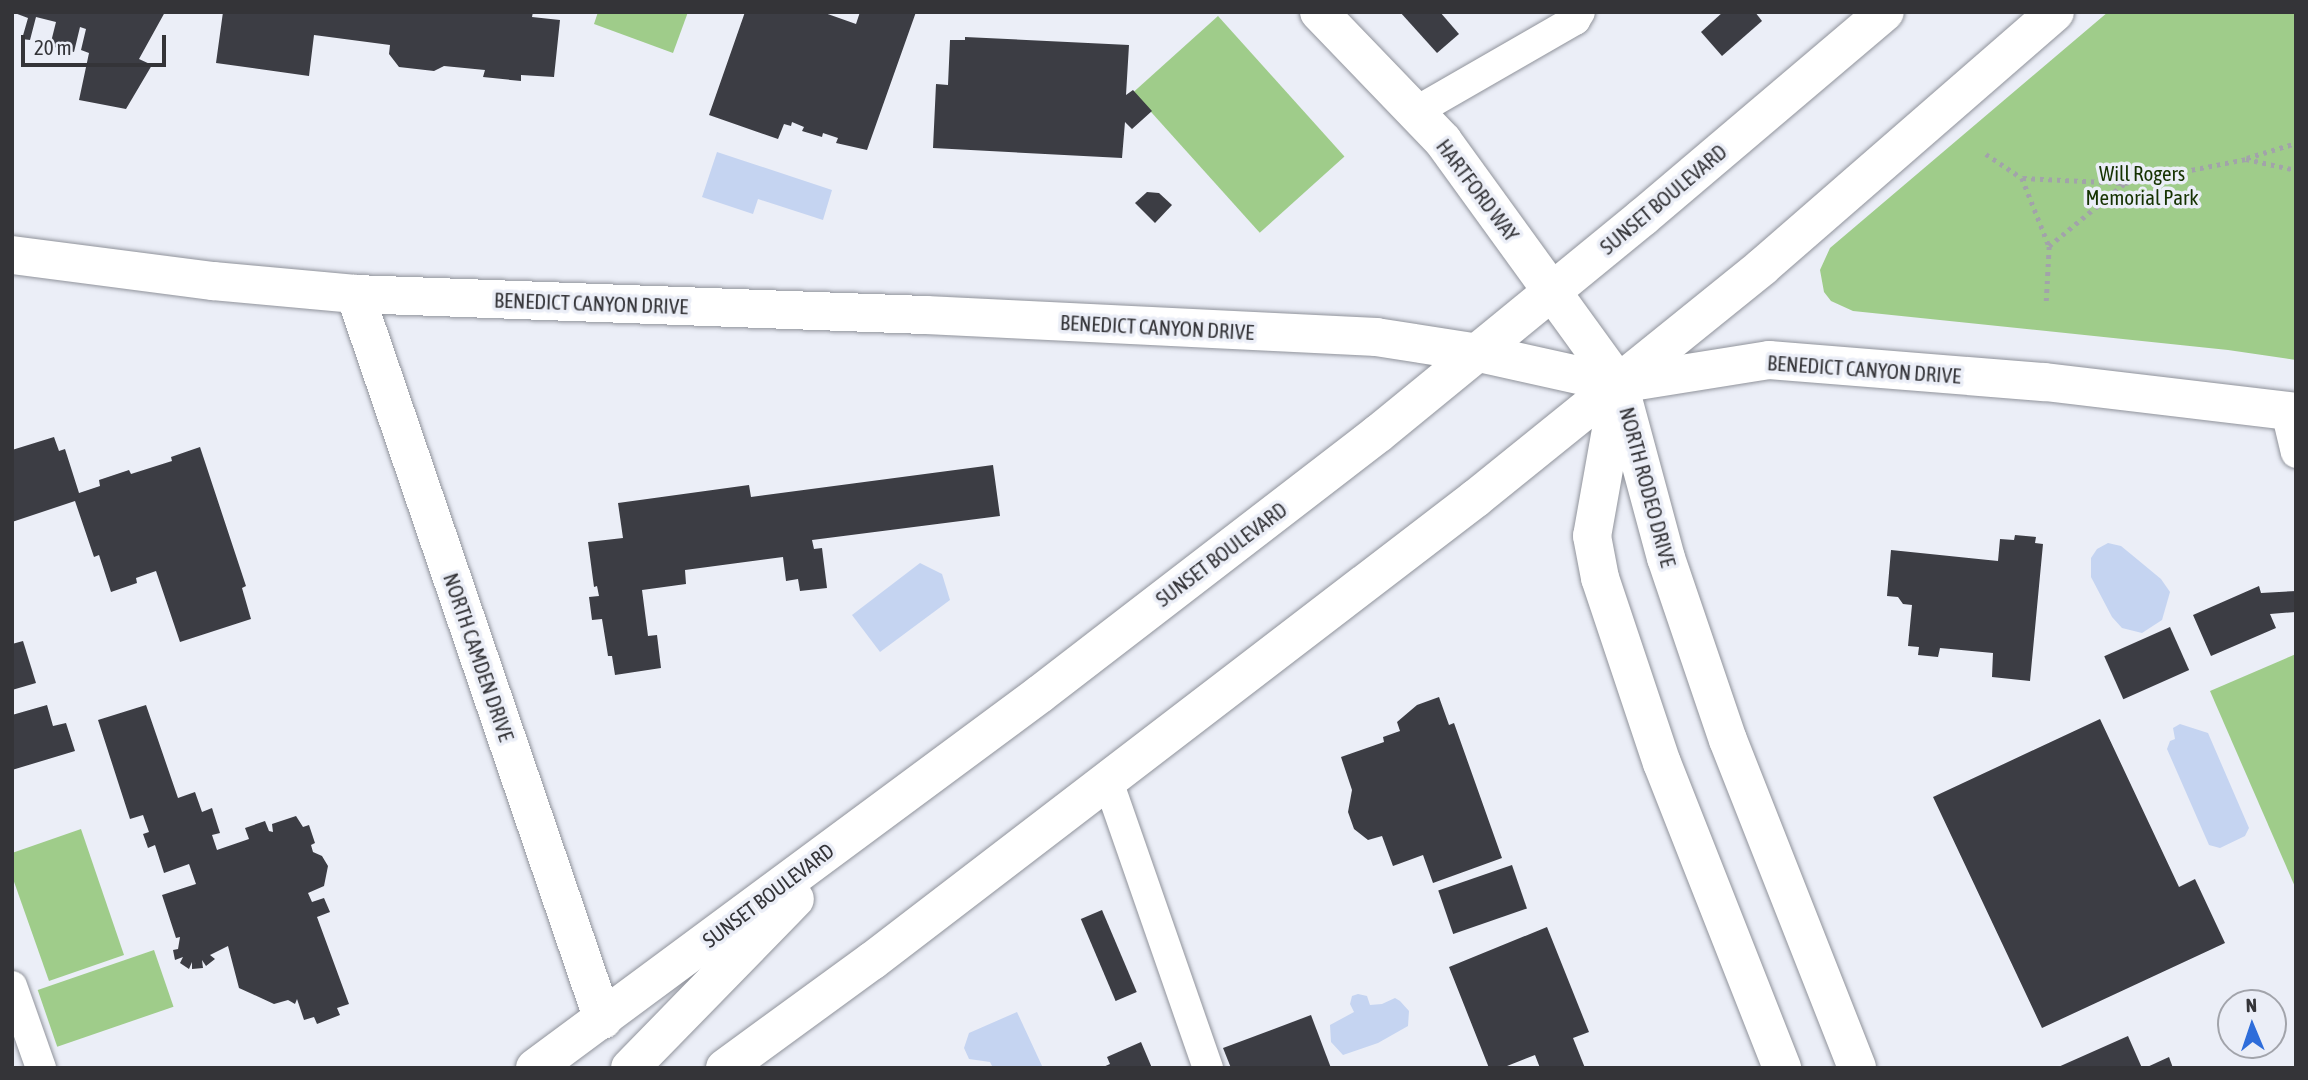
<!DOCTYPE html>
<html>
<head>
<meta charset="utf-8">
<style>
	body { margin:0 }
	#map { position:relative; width:2308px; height:1080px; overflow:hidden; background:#ebeef7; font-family:"Asap Condensed",sans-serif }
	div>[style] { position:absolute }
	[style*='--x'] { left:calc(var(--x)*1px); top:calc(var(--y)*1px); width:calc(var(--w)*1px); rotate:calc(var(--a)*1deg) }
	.green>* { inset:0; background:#9fcc8a; transform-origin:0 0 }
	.water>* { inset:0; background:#c5d4f1 }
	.building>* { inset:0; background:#3c3d44; transform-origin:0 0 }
	.path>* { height:4.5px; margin-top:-2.25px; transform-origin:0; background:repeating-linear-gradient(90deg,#a2a3aa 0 3.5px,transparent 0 8.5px) }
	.roads { filter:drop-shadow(0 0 2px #90939b) drop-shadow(0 0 2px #90939b) }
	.lane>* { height:30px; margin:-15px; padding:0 15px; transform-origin:15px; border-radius:15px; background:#fff }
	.street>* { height:38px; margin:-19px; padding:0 19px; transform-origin:19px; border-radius:19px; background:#fff }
	.secondary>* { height:38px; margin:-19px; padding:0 19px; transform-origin:19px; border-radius:19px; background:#fff }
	span { translate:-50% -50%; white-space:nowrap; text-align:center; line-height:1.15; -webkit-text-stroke:7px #ebeef7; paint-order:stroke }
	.park-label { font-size:21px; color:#153201 }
	.street-label { font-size:21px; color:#343438 }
	.frame { position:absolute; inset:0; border:14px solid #343438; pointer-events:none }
	.north { position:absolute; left:2217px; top:989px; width:70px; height:70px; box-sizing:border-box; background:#ebeef7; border:2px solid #a2a4ab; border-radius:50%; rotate:358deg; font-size:19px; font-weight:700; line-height:28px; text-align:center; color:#343438 }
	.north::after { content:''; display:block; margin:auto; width:24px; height:32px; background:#2e6dda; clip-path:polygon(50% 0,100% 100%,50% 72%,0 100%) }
	.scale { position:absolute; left:21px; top:35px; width:145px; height:32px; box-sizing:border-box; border:4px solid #343438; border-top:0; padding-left:9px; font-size:21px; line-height:24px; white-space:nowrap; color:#343438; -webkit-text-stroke:5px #ebeef7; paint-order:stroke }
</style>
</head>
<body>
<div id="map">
	<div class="green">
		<i style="clip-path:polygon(598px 12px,688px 12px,673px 53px,594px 24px)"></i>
		<i style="clip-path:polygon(2108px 12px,2296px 12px,2296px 360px,2228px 350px,1853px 311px,1831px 301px,1824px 292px,1820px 270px,1830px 248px)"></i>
		<i style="left:1218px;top:16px;width:189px;height:114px;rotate:48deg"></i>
		<i style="clip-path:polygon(2296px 654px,2296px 889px,2210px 691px)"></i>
		<i style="clip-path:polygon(81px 829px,124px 955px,49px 981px,12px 876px,12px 853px)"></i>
		<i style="left:154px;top:950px;width:60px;height:123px;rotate:71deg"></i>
	</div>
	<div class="water">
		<i style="clip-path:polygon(717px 152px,832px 190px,823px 220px,758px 199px,753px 214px,702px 197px)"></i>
		<i style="clip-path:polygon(2108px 543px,2121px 546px,2132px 555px,2161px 579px,2170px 592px,2162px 620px,2142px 633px,2122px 628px,2112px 617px,2091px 577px,2091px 558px,2097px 549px)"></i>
		<i style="clip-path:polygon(920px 563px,942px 574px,950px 600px,880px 652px,852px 615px)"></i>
		<i style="clip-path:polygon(2180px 724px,2208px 733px,2249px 828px,2245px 836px,2220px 848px,2209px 845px,2167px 749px,2170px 741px,2175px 739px,2173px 728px)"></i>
		<i style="clip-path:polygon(1358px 994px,1367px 996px,1370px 1005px,1382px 1004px,1395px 998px,1400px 1001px,1409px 1011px,1408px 1026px,1378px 1043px,1343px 1055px,1331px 1042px,1330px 1025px,1354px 1012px,1350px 1004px,1352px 996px)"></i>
		<i style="clip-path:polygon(1017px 1012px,1043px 1068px,993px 1068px,990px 1062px,969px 1059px,964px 1048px,969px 1033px)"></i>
	</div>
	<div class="building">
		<i style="clip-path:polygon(12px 12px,165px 12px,139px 59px,152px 65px,126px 109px,79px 100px,89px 53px,81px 50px,86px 29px,80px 27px,74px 52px,50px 46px,56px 22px,36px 17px,30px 40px,22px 39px,28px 18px)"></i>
		<i style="clip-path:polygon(223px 12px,533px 12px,532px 17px,560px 20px,554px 77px,521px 75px,521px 81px,483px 77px,485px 70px,444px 66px,434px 71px,399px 67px,389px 54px,390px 45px,314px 35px,309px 76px,216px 63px)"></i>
		<i style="clip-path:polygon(745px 12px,822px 12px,856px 24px,860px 12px,916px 12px,867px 150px,836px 143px,838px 138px,823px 133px,822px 137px,802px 131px,804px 127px,792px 122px,791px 126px,784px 124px,778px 139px,709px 115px)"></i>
		<i style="clip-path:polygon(1400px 12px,1440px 12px,1459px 34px,1437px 53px)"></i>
		<i style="clip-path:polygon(1723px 12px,1755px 12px,1762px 21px,1722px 56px,1701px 32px)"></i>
		<i style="clip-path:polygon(965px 37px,1129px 45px,1126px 95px,1133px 90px,1152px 111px,1132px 129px,1125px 122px,1122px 158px,933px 148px,936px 84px,948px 85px,950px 40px,965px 40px)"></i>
		<i style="clip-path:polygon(1147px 192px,1159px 193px,1172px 205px,1155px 223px,1135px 203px)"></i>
		<i style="clip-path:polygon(54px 437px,59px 451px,65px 449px,79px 493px,100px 486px,99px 480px,129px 470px,131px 474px,172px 461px,171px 457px,200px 447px,246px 586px,242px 588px,251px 619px,180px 642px,156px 571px,136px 578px,137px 583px,111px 592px,99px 555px,94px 557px,75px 501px,12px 522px,12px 450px)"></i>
		<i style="clip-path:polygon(993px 465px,1000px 516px,812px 540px,814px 549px,822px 548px,827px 588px,800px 591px,798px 579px,786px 581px,783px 557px,685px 570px,686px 584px,642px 590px,648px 636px,657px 635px,661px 668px,615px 675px,612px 656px,608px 656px,602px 619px,592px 620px,589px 597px,599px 596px,597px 586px,594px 587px,588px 542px,623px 538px,618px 503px,749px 485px,751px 497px)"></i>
		<i style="clip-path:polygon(2015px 535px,2036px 537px,2035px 543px,2043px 544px,2030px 681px,1992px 677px,1993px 653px,1940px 648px,1938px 657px,1918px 655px,1919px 647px,1908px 646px,1912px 605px,1903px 604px,1898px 597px,1887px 596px,1891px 550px,1998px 561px,2000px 539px,2014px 540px)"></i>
		<i style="clip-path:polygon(2259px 586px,2261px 593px,2296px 591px,2296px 612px,2270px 614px,2276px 628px,2211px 656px,2193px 615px)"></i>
		<i style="left:2170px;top:627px;width:47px;height:72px;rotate:66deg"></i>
		<i style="clip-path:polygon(23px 641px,36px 683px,12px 690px,12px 644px)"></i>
		<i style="clip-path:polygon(1439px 697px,1449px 725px,1454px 723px,1502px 858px,1433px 883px,1423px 855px,1393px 866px,1382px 836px,1368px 840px,1354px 829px,1348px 812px,1352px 790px,1341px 757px,1384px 742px,1383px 737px,1400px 731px,1397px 722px,1417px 705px)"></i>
		<i style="clip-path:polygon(47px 705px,53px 726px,66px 723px,75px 751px,12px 770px,12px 715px)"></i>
		<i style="clip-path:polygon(146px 705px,178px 798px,195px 792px,202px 812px,212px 808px,220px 833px,212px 835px,217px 850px,249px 839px,245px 828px,265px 821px,269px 831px,273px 832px,272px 824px,296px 816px,303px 827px,309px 825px,315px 843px,311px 845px,313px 852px,322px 856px,328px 866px,324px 886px,308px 893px,312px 902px,324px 898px,330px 912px,317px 917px,349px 1004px,337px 1008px,340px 1015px,317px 1024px,314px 1017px,304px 1020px,297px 999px,295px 1004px,288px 1000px,274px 1004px,239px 988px,228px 946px,210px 955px,215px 959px,206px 966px,202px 960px,203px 968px,192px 969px,192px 962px,189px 969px,180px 963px,183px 957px,175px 960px,173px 950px,178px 949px,180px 937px,176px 938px,162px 895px,196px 884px,189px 864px,164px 873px,155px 845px,148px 848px,143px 834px,149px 832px,143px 815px,130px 819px,98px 720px)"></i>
		<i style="clip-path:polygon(2100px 719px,2179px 887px,2195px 879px,2225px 943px,2042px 1028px,1933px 797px)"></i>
		<i style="left:1512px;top:865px;width:46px;height:78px;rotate:71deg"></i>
		<i style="left:1102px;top:910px;width:89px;height:23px;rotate:67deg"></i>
		<i style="clip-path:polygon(1547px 927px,1589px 1032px,1573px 1038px,1585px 1068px,1540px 1068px,1535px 1055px,1502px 1068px,1489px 1068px,1449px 967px)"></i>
		<i style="clip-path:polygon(1311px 1015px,1331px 1068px,1231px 1068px,1223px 1048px)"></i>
		<i style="clip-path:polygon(2128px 1036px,2142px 1068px,2056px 1068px)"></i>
		<i style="clip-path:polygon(1141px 1042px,1152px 1068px,1101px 1068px,1110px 1064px,1107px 1057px)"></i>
		<i style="clip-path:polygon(2169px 1057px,2173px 1068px,2145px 1068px)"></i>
	</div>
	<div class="path">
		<i style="--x:1986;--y:154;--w:43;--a:33.7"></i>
		<i style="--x:2022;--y:178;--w:73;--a:68.3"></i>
		<i style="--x:2247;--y:158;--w:51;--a:-17"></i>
		<i style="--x:2023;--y:178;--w:102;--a:2.8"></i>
		<i style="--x:2046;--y:301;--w:55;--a:-86.9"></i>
		<i style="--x:2049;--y:246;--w:99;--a:-39.7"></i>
		<i style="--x:2125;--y:183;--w:123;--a:-11.2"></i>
		<i style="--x:2246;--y:159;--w:51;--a:12.4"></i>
	</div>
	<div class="roads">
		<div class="lane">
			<i style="--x:1415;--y:112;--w:185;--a:-29.9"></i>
			<i style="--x:1575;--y:20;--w:9;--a:-58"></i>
			<i style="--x:2286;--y:411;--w:43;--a:76.6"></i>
			<i style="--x:1108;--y:781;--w:304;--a:70.8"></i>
			<i style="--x:12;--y:986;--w:87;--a:70.5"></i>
		</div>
		<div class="street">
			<i style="--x:1319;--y:12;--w:179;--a:46.1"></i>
			<i style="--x:1443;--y:141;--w:300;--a:54.1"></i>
			<i style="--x:12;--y:255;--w:203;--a:7.4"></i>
			<i style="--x:213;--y:281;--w:143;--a:5.2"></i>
			<i style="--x:355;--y:294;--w:571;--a:2.11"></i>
			<i style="--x:926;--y:315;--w:451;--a:2.8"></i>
			<i style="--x:1376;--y:337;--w:104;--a:8.8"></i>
			<i style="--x:1479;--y:353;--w:143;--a:12.5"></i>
			<i style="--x:1619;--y:384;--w:152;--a:-9.1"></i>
			<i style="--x:1769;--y:360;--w:277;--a:4.6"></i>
			<i style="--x:2045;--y:382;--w:253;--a:6.8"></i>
			<i style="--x:355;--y:294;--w:767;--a:71.14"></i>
		</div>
		<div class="secondary">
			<i style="--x:1619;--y:384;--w:180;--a:74.9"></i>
			<i style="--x:1666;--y:558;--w:192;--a:71.2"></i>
			<i style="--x:1728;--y:740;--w:352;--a:68.5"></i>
			<i style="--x:1617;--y:396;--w:142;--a:100.1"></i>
			<i style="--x:1592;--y:536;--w:43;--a:79.2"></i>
			<i style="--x:1600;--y:578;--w:195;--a:71.5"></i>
			<i style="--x:1662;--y:763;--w:328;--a:68.5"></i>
			<i style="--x:535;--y:1068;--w:628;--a:-36.52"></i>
			<i style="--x:1040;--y:694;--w:428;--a:-37.6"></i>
			<i style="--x:1379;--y:433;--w:341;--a:-39.3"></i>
			<i style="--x:1643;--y:217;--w:317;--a:-40.3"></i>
			<i style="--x:630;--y:1068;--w:236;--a:-45.7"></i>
			<i style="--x:725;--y:1068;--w:182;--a:-36.1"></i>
			<i style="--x:872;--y:961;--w:761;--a:-37.47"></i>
			<i style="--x:1476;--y:498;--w:368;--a:-38.9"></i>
			<i style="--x:1762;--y:267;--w:388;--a:-41"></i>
		</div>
	</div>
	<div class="park-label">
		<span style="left:2142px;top:185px">Will Rogers<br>Memorial Park</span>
	</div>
	<div class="street-label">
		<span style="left:1478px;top:190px;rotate:53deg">HARTFORD WAY</span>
		<span style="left:1663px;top:199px;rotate:-40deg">SUNSET BOULEVARD</span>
		<span style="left:591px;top:303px;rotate:2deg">BENEDICT CANYON DRIVE</span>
		<span style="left:1157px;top:327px;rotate:3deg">BENEDICT CANYON DRIVE</span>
		<span style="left:1864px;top:369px;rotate:4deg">BENEDICT CANYON DRIVE</span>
		<span style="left:1648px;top:487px;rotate:75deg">NORTH RODEO DRIVE</span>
		<span style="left:1221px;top:554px;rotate:-37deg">SUNSET BOULEVARD</span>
		<span style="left:479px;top:657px;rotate:71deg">NORTH CAMDEN DRIVE</span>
		<span style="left:768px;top:895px;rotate:-37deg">SUNSET BOULEVARD</span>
	</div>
	<div class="frame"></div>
	<div class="north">N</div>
	<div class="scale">20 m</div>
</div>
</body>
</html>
